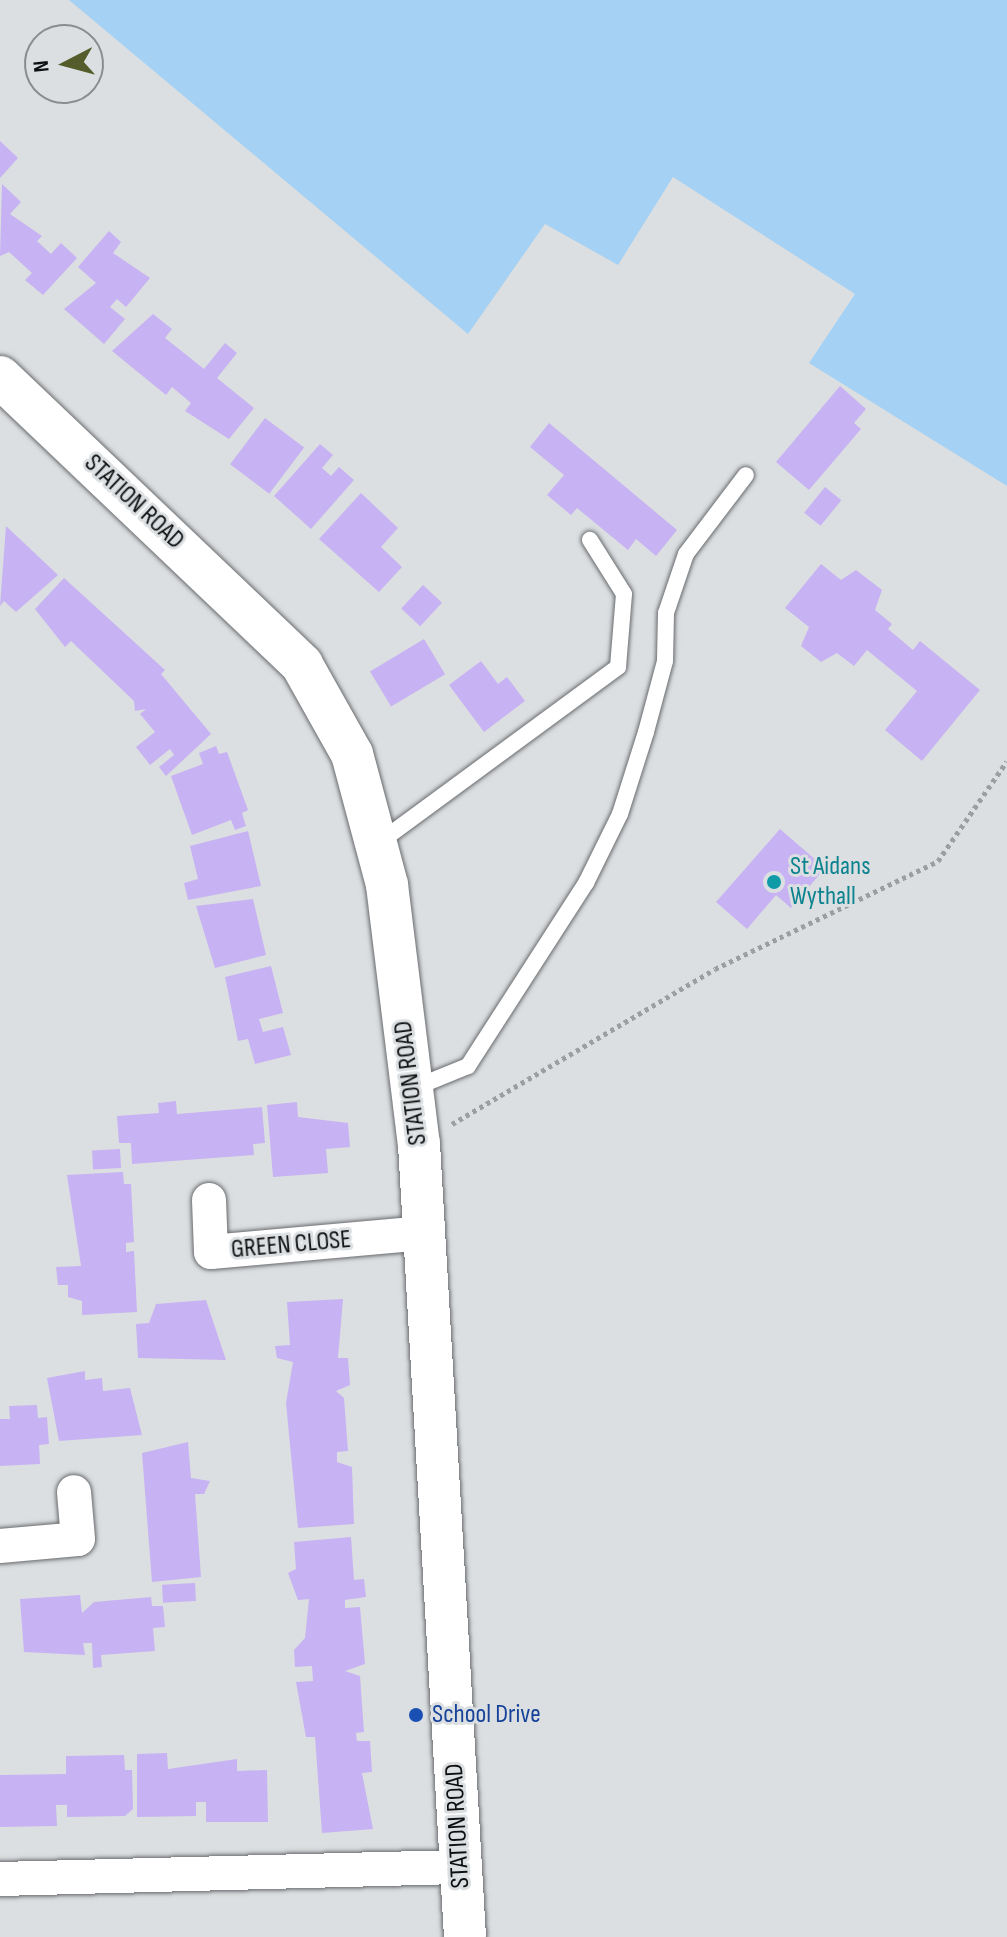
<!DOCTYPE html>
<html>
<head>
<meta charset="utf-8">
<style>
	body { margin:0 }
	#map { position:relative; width:1007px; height:1937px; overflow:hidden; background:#dcdfe1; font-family:"Sofia Sans Condensed",sans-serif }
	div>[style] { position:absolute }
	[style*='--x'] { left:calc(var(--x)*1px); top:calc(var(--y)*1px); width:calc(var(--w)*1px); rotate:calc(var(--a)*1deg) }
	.green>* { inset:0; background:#a4d1f4 }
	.building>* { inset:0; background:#c7b2f3; transform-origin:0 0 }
	.path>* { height:5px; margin-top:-2.5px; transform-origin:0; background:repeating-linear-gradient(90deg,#9c9ea0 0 4px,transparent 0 8px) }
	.roads { filter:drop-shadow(0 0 2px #696b6e) drop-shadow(0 0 2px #696b6e) }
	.service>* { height:16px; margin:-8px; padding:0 8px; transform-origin:8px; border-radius:8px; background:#fff }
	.minor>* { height:34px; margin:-17px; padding:0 17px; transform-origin:17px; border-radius:17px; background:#fff }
	.tertiary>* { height:42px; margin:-21px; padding:0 21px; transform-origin:21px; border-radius:21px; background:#fff }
	.dots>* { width:22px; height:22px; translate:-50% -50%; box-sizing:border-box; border:4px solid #dcdfe1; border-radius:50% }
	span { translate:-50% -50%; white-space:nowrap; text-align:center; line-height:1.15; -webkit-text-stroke:6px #dcdfe1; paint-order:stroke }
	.street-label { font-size:26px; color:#0e0f10 }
	.culture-label { font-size:26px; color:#0d838f }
	.left { translate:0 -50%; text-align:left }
	.transit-label { font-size:26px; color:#164399 }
	.north { position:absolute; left:24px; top:24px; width:80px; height:80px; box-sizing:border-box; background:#dcdfe1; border:2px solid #8a8c8d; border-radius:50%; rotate:264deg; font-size:22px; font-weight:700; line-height:32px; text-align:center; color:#0e0f10 }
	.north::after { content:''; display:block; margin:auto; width:28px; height:36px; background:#545c2b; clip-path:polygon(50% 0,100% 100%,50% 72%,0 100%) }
</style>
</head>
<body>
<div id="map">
	<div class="green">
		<i style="clip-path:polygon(69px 0,1007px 0,1007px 486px,809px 363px,855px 294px,673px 177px,618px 265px,545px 224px,468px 334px)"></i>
	</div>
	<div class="building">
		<i style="clip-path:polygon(0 141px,18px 158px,0 178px)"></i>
		<i style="clip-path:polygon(2px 184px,21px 202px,10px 214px,42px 236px,37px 241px,51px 254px,61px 243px,77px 258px,43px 295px,25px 280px,32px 273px,9px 252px,0 256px)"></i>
		<i style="clip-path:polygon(109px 231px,121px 242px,113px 253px,150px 278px,126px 307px,117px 299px,110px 307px,125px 319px,104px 344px,64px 309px,96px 283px,78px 267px)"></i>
		<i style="clip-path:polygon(153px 314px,172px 329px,165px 338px,204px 369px,225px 343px,237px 353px,217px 378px,254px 408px,229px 439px,185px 411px,191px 403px,172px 387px,166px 395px,112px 351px)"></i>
		<i style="clip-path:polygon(840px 386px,866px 409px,854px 423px,861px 429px,809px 490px,776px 462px)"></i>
		<i style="left:265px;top:418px;width:49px;height:58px;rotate:37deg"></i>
		<i style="clip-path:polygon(549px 423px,677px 530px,656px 556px,636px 539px,628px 550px,577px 508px,571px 515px,547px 495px,564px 475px,530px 447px)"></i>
		<i style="clip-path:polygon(320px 444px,333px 455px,322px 468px,331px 476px,339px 467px,354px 480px,311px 529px,274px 496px)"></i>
		<i style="left:825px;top:487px;width:21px;height:33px;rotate:39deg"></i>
		<i style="clip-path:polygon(361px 493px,398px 528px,381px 547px,402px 567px,379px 592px,319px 539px)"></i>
		<i style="clip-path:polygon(6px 526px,58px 575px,16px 612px,4px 601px,0 606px)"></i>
		<i style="clip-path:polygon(821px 564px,841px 580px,856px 570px,882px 590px,875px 610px,892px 624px,888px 629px,913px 650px,920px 641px,980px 690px,922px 761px,885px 730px,917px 691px,867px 650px,854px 666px,837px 653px,821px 662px,801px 646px,809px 627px,785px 608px)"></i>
		<i style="clip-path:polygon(64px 578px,165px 670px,161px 674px,211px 734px,166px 776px,159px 767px,174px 755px,170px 749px,150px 765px,136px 747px,155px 732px,140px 714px,146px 709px,135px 711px,134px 701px,71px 641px,65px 647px,35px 609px)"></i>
		<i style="left:423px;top:585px;width:26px;height:32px;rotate:43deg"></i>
		<i style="left:424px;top:639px;width:41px;height:63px;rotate:59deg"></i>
		<i style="clip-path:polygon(481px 661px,498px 684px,507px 677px,525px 701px,484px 732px,449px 685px)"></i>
		<i style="clip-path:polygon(216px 746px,219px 754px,227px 752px,248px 810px,242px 813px,246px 826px,235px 830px,231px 820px,192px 835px,171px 776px,203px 764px,199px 753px)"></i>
		<i style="clip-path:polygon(780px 829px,825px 868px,791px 908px,776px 895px,747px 929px,716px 902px)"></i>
		<i style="clip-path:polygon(248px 831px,261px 886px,188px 900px,184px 883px,198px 879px,190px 846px)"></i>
		<i style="clip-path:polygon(253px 899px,266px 955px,215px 968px,196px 906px)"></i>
		<i style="clip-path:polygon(271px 966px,283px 1013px,259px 1019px,263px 1032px,283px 1027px,291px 1055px,255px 1064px,248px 1039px,238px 1041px,225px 977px)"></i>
		<i style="clip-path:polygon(176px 1101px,177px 1114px,262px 1107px,265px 1143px,253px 1144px,254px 1155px,132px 1164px,131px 1143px,119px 1143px,117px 1116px,159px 1113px,158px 1103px)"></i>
		<i style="clip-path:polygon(297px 1102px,298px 1117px,348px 1123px,350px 1147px,326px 1149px,328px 1173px,273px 1177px,267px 1105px)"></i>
		<i style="left:120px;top:1149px;width:19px;height:28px;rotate:87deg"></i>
		<i style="clip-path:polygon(123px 1172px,124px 1184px,131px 1184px,134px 1242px,126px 1243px,126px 1252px,134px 1251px,137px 1312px,82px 1315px,82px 1301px,68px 1297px,68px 1285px,58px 1285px,56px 1267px,81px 1266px,67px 1175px)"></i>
		<i style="clip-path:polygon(343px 1299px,338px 1358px,348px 1358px,350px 1385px,336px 1391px,344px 1398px,348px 1451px,337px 1452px,337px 1462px,352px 1467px,354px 1524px,298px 1528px,286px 1403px,293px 1362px,277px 1358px,275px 1346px,290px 1345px,287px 1302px)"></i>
		<i style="clip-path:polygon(206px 1300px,226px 1360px,138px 1358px,136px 1324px,149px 1323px,156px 1304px)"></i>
		<i style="clip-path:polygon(85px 1371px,85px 1380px,102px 1378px,103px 1391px,130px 1388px,142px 1435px,59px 1441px,47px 1378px)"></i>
		<i style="clip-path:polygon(37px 1405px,38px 1418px,47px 1417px,49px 1444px,39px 1445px,40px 1464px,0 1466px,0 1419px,10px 1419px,9px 1406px)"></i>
		<i style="clip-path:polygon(188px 1442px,191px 1478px,210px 1481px,204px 1494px,195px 1494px,201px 1577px,152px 1582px,142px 1453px)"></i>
		<i style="clip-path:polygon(351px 1537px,354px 1580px,364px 1579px,366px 1597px,345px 1600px,345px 1608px,360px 1607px,365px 1664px,345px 1671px,360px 1676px,364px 1732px,356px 1733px,357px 1741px,370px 1741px,372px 1772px,362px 1773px,373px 1829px,322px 1833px,315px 1737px,306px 1737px,296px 1682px,313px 1681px,312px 1666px,295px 1667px,294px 1650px,305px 1638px,309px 1599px,298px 1600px,288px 1573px,296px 1569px,294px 1542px)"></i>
		<i style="left:195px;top:1583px;width:18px;height:33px;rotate:87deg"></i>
		<i style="clip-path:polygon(80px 1595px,82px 1613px,94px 1602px,151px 1597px,152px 1606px,163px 1606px,165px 1627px,153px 1628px,155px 1651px,101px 1655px,102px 1667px,93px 1668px,92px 1643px,83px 1643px,85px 1655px,24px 1652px,20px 1599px)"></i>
		<i style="clip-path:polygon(167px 1753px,168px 1769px,237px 1759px,237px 1771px,267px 1770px,268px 1822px,206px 1822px,206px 1802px,196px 1802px,196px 1816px,137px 1817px,137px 1754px)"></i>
		<i style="clip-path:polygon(124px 1755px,125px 1770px,132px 1770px,133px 1809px,125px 1816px,67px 1817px,67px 1805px,56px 1805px,57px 1826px,0 1827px,0 1775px,66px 1774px,66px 1756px)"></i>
	</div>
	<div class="path">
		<i style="--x:452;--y:1124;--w:305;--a:-30.5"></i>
		<i style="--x:715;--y:969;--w:248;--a:-25.8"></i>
		<i style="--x:938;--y:861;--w:121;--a:-55.4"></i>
	</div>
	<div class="roads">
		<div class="service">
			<i style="--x:377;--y:844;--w:299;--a:-36.3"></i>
			<i style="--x:618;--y:667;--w:73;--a:-85.3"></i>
			<i style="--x:624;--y:594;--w:64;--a:-122.2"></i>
			<i style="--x:414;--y:1088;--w:58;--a:-22.2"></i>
			<i style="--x:468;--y:1066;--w:218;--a:-57.2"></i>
			<i style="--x:586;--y:883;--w:77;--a:-63.8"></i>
			<i style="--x:620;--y:814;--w:86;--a:-72.4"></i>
			<i style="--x:646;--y:732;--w:73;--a:-75"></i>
			<i style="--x:665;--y:661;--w:48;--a:-88.8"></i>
			<i style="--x:666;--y:613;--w:62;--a:-71.3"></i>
			<i style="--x:686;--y:554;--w:99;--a:-52.8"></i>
		</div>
		<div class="minor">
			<i style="--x:209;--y:1200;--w:52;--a:87.8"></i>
			<i style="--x:211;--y:1252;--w:214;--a:-5.1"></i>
			<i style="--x:0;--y:1546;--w:78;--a:-5.1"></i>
			<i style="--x:78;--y:1539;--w:47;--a:-94.9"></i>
			<i style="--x:0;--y:1879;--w:460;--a:-1.5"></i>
		</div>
		<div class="tertiary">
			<i style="--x:0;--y:377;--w:417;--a:43.6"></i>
			<i style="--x:302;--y:665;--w:102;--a:60.7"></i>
			<i style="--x:352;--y:754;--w:136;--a:75"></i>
			<i style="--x:387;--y:885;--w:261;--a:83"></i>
			<i style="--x:419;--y:1144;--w:794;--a:86.68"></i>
		</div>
	</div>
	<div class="dots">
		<i style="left:774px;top:882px;background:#0f9aa8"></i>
		<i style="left:416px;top:1715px;background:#1a4fb4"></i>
	</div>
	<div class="street-label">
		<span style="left:134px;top:502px;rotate:43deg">STATION ROAD</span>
		<span style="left:411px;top:1083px;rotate:-97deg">STATION ROAD</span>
		<span style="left:291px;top:1245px;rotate:-5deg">GREEN CLOSE</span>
		<span style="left:458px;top:1826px;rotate:-93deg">STATION ROAD</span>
	</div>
	<div class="culture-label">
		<span class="left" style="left:790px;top:882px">St Aidans<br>Wythall</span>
	</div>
	<div class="transit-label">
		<span class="left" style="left:432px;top:1715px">School Drive</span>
	</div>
	<div class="north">N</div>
</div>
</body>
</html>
